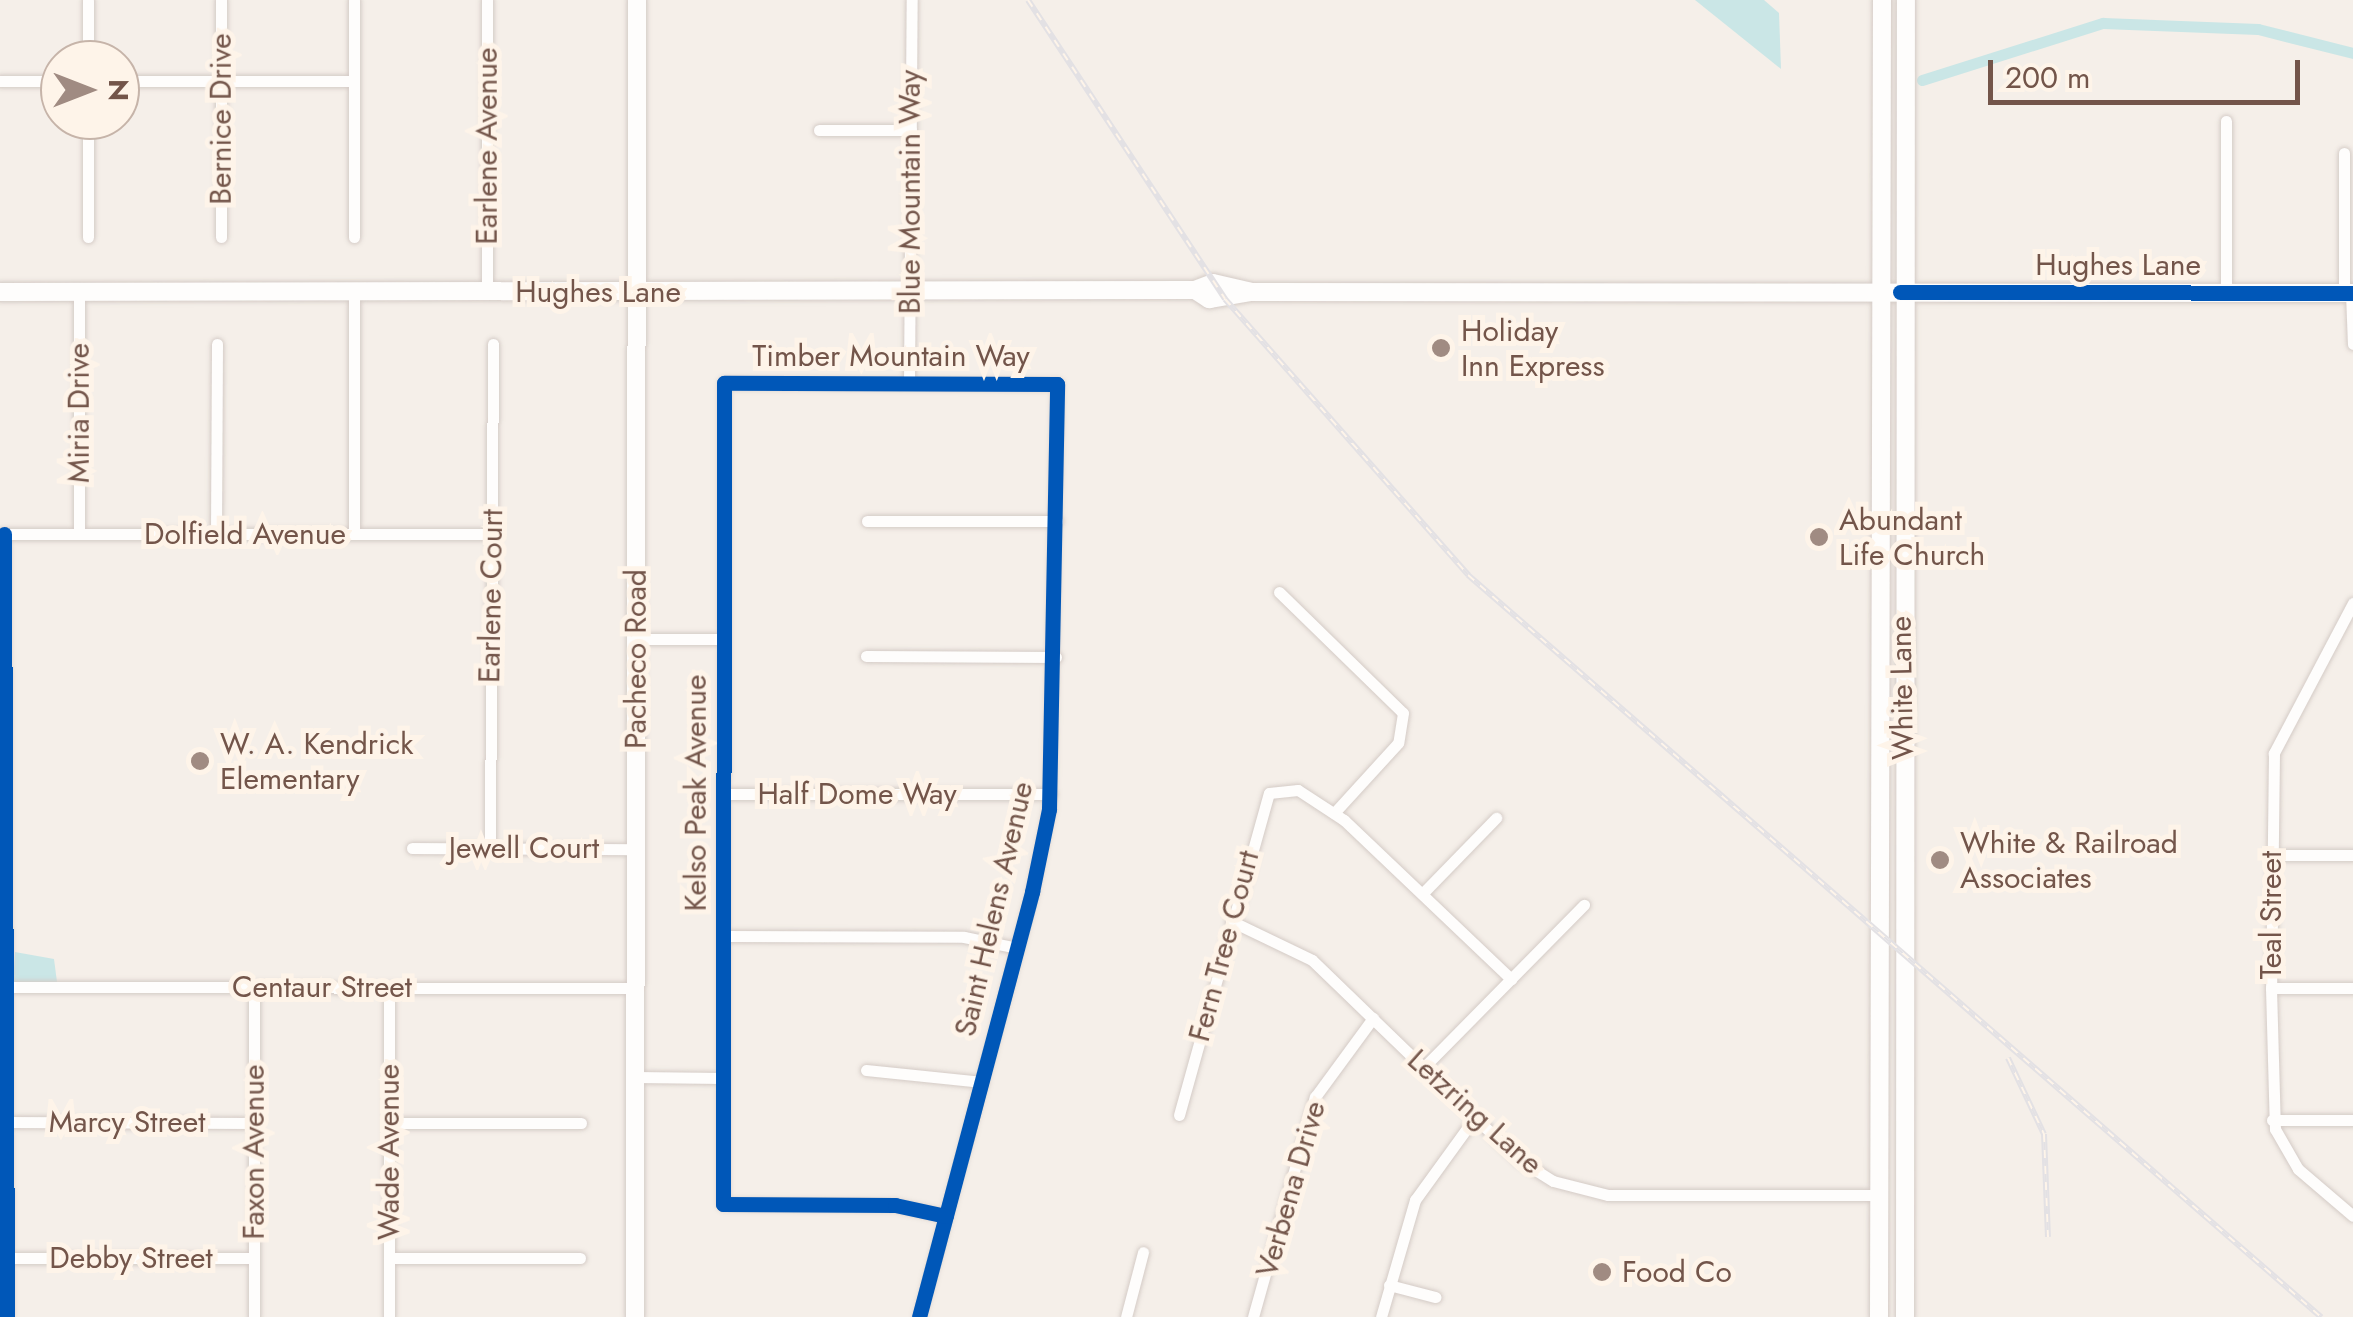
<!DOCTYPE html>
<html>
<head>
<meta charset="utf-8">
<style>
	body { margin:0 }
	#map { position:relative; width:2353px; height:1317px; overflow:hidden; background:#f5efe9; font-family:Jost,sans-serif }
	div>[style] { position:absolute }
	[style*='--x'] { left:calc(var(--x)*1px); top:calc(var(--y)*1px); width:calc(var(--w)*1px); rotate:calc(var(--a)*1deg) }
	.water>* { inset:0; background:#cae6e6 }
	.canal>* { height:11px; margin:-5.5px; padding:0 5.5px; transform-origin:5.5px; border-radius:5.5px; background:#cae6e6 }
	.roads { filter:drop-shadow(0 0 2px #d4cbc6) drop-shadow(0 0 2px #d4cbc6) }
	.street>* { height:11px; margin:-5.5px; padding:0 5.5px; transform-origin:5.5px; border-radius:5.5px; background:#fefdfc }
	.secondary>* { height:18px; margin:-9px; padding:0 9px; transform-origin:9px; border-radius:9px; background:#fefdfc }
	.rail>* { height:6px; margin-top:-3px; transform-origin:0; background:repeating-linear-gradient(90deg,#fef4e9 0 8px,#e3e1e4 0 16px); box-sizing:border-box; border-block:2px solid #e3e1e4 }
	.cycleway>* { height:15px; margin:-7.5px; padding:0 7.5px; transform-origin:7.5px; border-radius:7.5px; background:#0057b8 }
	.dots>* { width:28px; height:28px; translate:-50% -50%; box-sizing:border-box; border:5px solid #fef4e9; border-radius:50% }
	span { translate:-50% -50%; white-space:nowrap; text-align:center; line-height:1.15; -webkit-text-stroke:10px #fef4e9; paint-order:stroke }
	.street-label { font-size:30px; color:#73554a }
	.poi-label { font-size:30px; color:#73554a }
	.left { translate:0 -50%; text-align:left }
	.north { position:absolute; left:40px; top:40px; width:100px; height:100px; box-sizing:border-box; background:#fef4e9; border:2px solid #c6b4a9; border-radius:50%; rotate:90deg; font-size:28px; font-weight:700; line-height:40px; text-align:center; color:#73554a }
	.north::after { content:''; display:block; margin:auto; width:35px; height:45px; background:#a08b82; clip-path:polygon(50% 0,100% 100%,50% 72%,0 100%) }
	.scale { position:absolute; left:1988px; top:60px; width:312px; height:45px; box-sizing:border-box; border:5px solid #73554a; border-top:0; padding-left:12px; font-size:30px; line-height:35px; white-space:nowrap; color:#73554a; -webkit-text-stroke:8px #fef4e9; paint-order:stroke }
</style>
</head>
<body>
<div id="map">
	<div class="water">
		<i style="clip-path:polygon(1695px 0,1764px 0,1779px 13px,1781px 69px)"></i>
		<i style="clip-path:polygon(15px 952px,54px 959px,57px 982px,13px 984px)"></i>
	</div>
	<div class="canal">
		<i style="--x:1922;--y:80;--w:190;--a:-17.5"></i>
		<i style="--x:2103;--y:23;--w:155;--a:2.2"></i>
		<i style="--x:2258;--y:29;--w:98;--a:14.2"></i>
	</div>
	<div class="roads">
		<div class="street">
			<i style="--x:88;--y:0;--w:60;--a:90"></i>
			<i style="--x:487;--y:0;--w:292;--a:90"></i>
			<i style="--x:0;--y:81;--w:60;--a:0"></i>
			<i style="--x:120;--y:81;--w:234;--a:0"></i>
			<i style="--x:88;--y:120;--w:117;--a:90"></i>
			<i style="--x:2226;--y:121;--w:172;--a:90"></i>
			<i style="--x:819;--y:130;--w:92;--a:0"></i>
			<i style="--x:2344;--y:153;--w:140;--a:90"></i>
			<i style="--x:221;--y:237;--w:237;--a:-90"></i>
			<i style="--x:354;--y:237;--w:237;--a:-90"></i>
			<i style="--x:79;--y:292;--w:242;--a:90"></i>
			<i style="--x:354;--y:292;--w:242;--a:90"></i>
			<i style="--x:2351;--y:293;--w:51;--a:87.8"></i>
			<i style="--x:909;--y:383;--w:383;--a:-89.6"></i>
			<i style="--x:867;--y:521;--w:190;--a:0"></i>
			<i style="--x:0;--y:534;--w:490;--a:0"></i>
			<i style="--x:4;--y:534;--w:783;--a:89.78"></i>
			<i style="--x:216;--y:534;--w:190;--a:-89.7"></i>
			<i style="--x:1279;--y:592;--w:173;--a:44.3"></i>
			<i style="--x:1403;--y:713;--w:30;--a:99"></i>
			<i style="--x:1398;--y:743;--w:95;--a:132.4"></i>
			<i style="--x:2353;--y:603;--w:170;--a:117.8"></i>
			<i style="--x:2274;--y:753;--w:235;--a:90.7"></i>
			<i style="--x:2271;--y:988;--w:141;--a:88.4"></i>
			<i style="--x:2275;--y:1129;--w:46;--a:60.1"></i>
			<i style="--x:2298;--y:1169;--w:72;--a:40.5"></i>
			<i style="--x:636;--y:639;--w:88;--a:0"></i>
			<i style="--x:866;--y:656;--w:190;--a:0.3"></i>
			<i style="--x:724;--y:794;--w:327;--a:0"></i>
			<i style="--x:412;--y:848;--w:224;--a:0.3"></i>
			<i style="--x:490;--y:848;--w:504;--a:-89.66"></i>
			<i style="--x:2271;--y:855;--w:82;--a:0"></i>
			<i style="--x:1423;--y:893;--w:105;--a:-45.8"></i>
			<i style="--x:1231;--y:921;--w:90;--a:25.7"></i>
			<i style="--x:1312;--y:960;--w:286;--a:44"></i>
			<i style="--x:1518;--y:1159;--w:41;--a:32.2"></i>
			<i style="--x:1553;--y:1181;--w:57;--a:14.3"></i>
			<i style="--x:1608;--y:1195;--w:273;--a:0"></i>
			<i style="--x:723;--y:936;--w:241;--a:0.2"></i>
			<i style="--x:964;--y:937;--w:54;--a:11.7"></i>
			<i style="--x:8;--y:987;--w:627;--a:0.09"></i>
			<i style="--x:2271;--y:988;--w:82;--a:0"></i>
			<i style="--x:1424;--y:1067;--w:228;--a:-45.4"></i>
			<i style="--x:866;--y:1070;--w:117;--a:5.9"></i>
			<i style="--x:635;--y:1077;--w:88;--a:0.7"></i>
			<i style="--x:1179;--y:1115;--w:334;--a:-74.4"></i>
			<i style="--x:1269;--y:793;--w:29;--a:-6"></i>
			<i style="--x:1298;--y:790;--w:55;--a:33.1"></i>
			<i style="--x:1344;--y:820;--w:231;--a:43.6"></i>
			<i style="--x:2272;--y:1120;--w:81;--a:0"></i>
			<i style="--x:3;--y:1122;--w:251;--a:0.2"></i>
			<i style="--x:389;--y:1123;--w:192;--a:0"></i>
			<i style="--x:8;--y:1258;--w:246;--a:0"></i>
			<i style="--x:389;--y:1258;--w:191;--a:0"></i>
			<i style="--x:1389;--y:1285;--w:48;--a:14.6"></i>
			<i style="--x:254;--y:1317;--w:330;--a:-90"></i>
			<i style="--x:389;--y:1317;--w:329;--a:-90"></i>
			<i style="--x:919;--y:1317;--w:440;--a:-75.1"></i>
			<i style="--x:1032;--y:892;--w:85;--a:-78.4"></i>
			<i style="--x:1049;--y:809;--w:425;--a:-88.9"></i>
			<i style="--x:1057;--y:384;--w:333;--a:-179.8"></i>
			<i style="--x:724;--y:383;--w:821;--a:90.07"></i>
			<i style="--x:723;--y:1204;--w:172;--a:0.3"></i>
			<i style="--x:895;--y:1205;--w:52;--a:12.2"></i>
			<i style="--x:1126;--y:1317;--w:67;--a:-75.3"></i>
			<i style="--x:1253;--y:1317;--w:229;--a:-74.3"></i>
			<i style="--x:1315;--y:1097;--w:98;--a:-53.7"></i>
			<i style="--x:1381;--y:1317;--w:122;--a:-73.8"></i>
			<i style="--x:1415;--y:1200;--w:102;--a:-54.1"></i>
		</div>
		<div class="secondary">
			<i style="--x:1195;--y:290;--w:17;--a:33"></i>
			<i style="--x:1209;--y:299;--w:43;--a:-9.5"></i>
			<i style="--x:1251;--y:292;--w:1102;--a:0.05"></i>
			<i style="--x:0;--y:292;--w:1195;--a:-0.1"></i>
			<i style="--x:1195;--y:290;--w:19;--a:-21"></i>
			<i style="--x:1213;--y:283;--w:39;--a:13"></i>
			<i style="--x:635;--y:1317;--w:1317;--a:-89.91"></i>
			<i style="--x:1879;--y:1317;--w:1317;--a:-89.87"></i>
			<i style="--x:1905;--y:1317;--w:1317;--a:-89.96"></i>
		</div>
	</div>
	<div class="rail">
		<i style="--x:1028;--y:0;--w:358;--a:56.6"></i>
		<i style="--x:1225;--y:299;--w:368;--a:48.6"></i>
		<i style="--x:1468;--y:575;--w:1131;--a:41.02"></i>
		<i style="--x:2008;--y:1058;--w:84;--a:64.7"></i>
		<i style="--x:2044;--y:1134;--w:103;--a:87.8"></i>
	</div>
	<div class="cycleway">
		<i style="--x:1900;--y:292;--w:453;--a:0.1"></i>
		<i style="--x:4;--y:534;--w:783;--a:89.78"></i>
		<i style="--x:919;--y:1317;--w:440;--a:-75.1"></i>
		<i style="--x:1032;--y:892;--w:85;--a:-78.4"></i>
		<i style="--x:1049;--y:809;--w:425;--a:-88.9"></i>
		<i style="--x:1057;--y:384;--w:333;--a:-179.8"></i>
		<i style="--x:724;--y:383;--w:821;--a:90.07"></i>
		<i style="--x:723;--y:1204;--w:172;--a:0.3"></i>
		<i style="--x:895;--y:1205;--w:52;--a:12.2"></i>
	</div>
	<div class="dots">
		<i style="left:1441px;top:348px;background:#a08b82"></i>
		<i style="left:1819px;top:537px;background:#a08b82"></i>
		<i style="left:200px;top:761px;background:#a08b82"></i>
		<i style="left:1940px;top:860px;background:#a08b82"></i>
		<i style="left:1602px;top:1272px;background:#a08b82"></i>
	</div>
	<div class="street-label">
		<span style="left:221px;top:119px;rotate:-90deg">Bernice Drive</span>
		<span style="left:487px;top:146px;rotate:-90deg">Earlene Avenue</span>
		<span style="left:910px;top:192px;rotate:-90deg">Blue Mountain Way</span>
		<span style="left:2118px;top:265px">Hughes Lane</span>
		<span style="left:598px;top:292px">Hughes Lane</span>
		<span style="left:891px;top:356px">Timber Mountain Way</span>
		<span style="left:79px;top:413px;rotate:-90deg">Miria Drive</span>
		<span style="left:245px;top:534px">Dolfield Avenue</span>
		<span style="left:491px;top:596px;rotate:-89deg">Earlene Court</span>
		<span style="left:636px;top:659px;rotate:-90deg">Pacheco Road</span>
		<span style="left:1902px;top:688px;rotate:-91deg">White Lane</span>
		<span style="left:696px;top:793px;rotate:-90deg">Kelso Peak Avenue</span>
		<span style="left:857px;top:794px">Half Dome Way</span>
		<span style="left:524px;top:848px">Jewell Court</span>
		<span style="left:994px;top:909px;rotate:-77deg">Saint Helens Avenue</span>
		<span style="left:2271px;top:915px;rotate:-90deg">Teal Street</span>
		<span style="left:1224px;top:946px;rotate:-75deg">Fern Tree Court</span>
		<span style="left:322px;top:987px">Centaur Street</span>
		<span style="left:1475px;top:1112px;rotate:42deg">Letzring Lane</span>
		<span style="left:127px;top:1122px">Marcy Street</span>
		<span style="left:254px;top:1152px;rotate:-90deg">Faxon Avenue</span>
		<span style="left:389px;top:1152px;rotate:-90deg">Wade Avenue</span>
		<span style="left:1291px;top:1189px;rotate:-74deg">Verbena Drive</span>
		<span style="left:131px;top:1258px">Debby Street</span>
	</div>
	<div class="poi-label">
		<span class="left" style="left:1461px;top:348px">Holiday<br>Inn Express</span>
		<span class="left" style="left:1839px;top:537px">Abundant<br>Life Church</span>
		<span class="left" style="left:220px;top:761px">W. A. Kendrick<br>Elementary</span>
		<span class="left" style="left:1960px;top:860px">White &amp; Railroad<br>Associates</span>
		<span class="left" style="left:1622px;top:1272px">Food Co</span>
	</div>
	<div class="north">N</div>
	<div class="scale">200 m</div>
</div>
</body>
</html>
